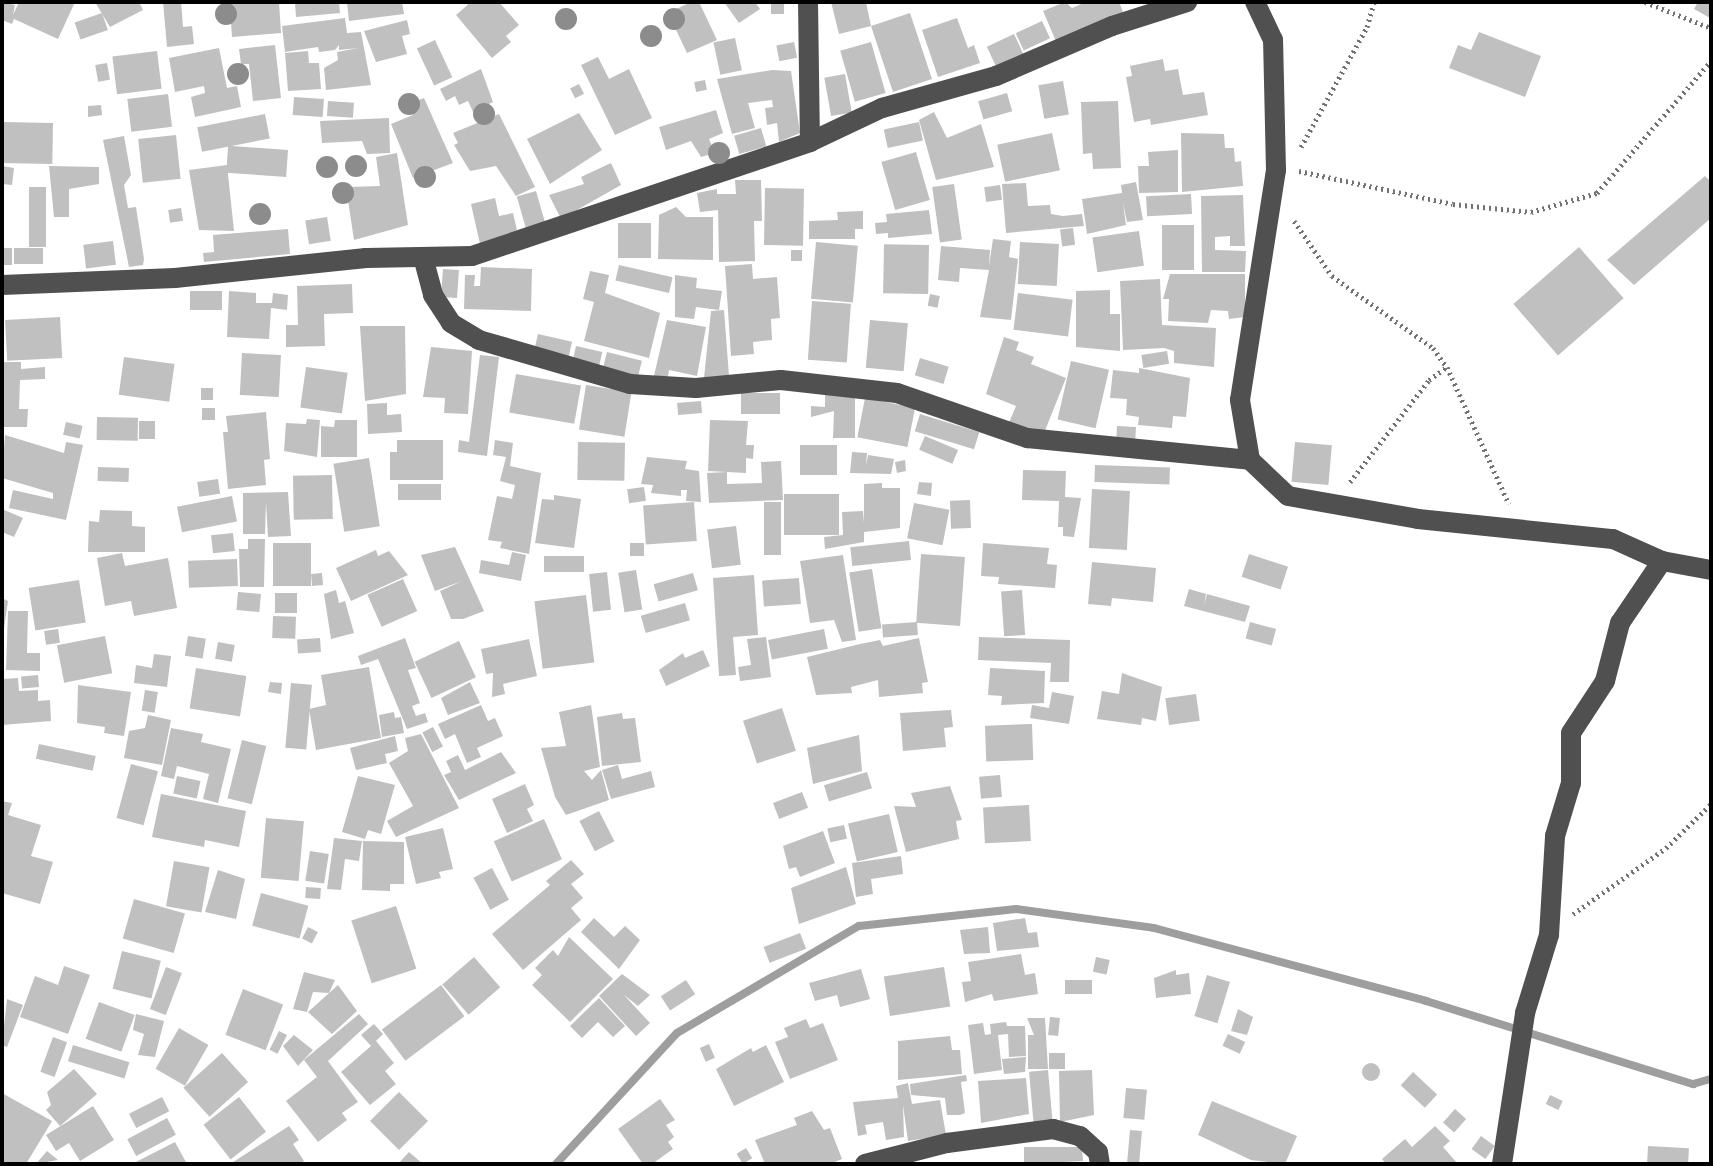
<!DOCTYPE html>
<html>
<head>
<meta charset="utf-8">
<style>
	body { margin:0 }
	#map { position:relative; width:1713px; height:1166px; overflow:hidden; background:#fff; font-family:"IBM Plex Sans",sans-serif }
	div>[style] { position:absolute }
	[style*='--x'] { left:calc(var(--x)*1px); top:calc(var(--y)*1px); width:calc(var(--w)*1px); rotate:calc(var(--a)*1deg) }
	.stream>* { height:8px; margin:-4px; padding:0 4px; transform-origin:4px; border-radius:4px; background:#9e9e9e }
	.building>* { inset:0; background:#c0c0c0; transform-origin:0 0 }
	.round { border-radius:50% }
	.path>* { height:5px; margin-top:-2.5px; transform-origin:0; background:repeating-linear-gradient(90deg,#727272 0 2px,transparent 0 6px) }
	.minor>* { height:20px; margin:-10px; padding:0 10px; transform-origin:10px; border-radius:10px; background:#505050 }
	.trees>* { width:22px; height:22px; margin:-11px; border-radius:50%; background:#8c8c8c }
	span { translate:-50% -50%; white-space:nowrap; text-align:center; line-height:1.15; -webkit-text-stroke:6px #fff; paint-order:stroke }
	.frame { position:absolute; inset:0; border:4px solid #000; pointer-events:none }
</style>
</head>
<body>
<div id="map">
	<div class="stream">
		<i style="--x:556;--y:1164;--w:178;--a:-47.3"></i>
		<i style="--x:677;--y:1033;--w:211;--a:-30.5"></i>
		<i style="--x:859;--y:926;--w:158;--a:-6.2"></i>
		<i style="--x:1016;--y:909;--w:139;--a:7.8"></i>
		<i style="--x:1154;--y:928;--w:282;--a:15"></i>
		<i style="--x:1426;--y:1001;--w:280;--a:17.3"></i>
		<i style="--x:1693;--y:1084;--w:19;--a:-16"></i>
	</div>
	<div class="building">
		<i style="clip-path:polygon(2px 2px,15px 5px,13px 15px,19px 2px,75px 2px,58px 39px,14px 19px,12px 24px,2px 20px)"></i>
		<i style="clip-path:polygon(95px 2px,139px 2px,143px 10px,110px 27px)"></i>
		<i style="clip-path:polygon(163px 2px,181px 2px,183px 27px,192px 26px,194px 44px,167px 47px)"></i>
		<i style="clip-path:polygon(221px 2px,279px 2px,281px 33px,232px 37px,231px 22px,222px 22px)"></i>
		<i style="clip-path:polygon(295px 2px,339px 2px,340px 13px,296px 17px)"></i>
		<i style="clip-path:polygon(347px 2px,402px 2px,404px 14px,349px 21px)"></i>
		<i style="clip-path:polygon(471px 2px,499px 2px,519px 25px,506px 36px,511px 42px,492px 58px,456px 15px)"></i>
		<i style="clip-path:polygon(691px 2px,699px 2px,717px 40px,687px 53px,668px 13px)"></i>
		<i style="clip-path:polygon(724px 2px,755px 2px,760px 9px,739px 23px)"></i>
		<i style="left:771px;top:2px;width:13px;height:12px"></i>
		<i style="clip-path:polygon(831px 2px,866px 2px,871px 26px,910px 13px,932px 79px,893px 92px,871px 26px,839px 34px)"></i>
		<i style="clip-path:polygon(1065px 2px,1072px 8px,1086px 2px,1119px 2px,1125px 17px,1058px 46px,1043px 11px)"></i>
		<i style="clip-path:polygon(1698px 2px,1711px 2px,1710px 18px,1694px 9px)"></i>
		<i style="left:102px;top:13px;width:18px;height:29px;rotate:71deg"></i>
		<i style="clip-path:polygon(345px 18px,347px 33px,361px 32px,371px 85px,326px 90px,324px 68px,338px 60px,337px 52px,358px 48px,339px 50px,339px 45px,335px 50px,319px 52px,318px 47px,285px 52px,282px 26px)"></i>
		<i style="clip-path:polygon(957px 18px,968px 48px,974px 45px,980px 63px,938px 77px,922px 30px)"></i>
		<i style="clip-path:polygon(407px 20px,410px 34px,402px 36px,407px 54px,376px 62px,364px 31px)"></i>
		<i style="left:1042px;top:21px;width:19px;height:29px;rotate:65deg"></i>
		<i style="clip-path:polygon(1479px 32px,1541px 56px,1525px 97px,1449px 68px,1458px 45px,1471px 50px)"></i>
		<i style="left:1014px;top:34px;width:29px;height:30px;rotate:65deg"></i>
		<i style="left:735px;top:38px;width:33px;height:22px;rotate:78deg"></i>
		<i style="left:435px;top:40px;width:41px;height:20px;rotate:65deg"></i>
		<i style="left:794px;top:42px;width:16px;height:18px;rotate:79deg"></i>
		<i style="left:871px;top:42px;width:53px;height:32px;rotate:74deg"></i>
		<i style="clip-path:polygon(275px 45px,281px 98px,253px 101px,249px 64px,241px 64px,239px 49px)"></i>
		<i style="clip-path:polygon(219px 48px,227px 88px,237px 86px,241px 107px,195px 117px,191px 97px,205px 93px,204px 86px,175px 92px,169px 58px)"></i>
		<i style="left:157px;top:51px;width:38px;height:45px;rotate:83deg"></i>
		<i style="clip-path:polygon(308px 51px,309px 63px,319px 63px,321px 89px,288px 91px,285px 53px)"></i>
		<i style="clip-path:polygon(598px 57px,609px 79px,629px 69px,652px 118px,615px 135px,581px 65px)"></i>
		<i style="clip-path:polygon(1163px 59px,1165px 71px,1178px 69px,1183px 95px,1204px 92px,1208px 115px,1151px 125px,1150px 119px,1134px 122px,1126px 77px,1132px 76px,1130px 66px)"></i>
		<i style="left:107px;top:63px;width:17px;height:12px;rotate:80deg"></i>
		<i style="clip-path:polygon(481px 69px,493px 102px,473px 112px,468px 101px,459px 105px,455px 96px,446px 101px,440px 89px)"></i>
		<i style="clip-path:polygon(772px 70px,791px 71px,800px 133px,779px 142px,777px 123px,767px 125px,765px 108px,773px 107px,772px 100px,748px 103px,755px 128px,732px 134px,717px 79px)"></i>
		<i style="left:845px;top:74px;width:39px;height:21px;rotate:80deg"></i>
		<i style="left:705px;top:80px;width:10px;height:11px;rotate:79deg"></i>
		<i style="left:1063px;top:81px;width:34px;height:25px;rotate:80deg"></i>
		<i style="left:579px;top:84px;width:11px;height:10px;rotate:63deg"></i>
		<i style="left:1007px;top:93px;width:19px;height:30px;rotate:74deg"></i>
		<i style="left:168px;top:94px;width:33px;height:41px;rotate:83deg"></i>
		<i style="left:294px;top:97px;width:30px;height:18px;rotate:4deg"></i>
		<i style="clip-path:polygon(424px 98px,453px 163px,413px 178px,391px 124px,413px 115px,409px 104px)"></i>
		<i style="left:328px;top:101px;width:26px;height:15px;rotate:4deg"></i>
		<i style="clip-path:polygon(1118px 101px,1121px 168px,1093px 169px,1092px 153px,1083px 154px,1081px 102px)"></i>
		<i style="clip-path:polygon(101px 105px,102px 115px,88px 117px,88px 106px)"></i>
		<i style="clip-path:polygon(716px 110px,723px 133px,709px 139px,715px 153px,701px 157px,691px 141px,666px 150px,659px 127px)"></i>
		<i style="clip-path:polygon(934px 112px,947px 138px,981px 124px,994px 167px,936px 180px,919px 120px)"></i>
		<i style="clip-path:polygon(579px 113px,602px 150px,550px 184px,527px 139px)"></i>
		<i style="left:265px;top:114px;width:25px;height:69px;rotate:79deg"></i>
		<i style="clip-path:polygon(499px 114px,535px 187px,516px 196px,496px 166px,470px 171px,454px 145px,458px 143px,453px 133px)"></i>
		<i style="clip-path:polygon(389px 118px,390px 153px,367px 154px,362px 141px,322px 143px,320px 121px)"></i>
		<i style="left:2px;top:122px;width:51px;height:41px;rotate:1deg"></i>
		<i style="left:919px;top:122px;width:19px;height:36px;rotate:78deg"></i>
		<i style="left:761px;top:128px;width:19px;height:28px;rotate:74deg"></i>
		<i style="left:1052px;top:133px;width:38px;height:56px;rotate:78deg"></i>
		<i style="clip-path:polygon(1181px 133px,1224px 134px,1225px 148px,1234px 148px,1235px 162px,1241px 161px,1243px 186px,1182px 192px)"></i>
		<i style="left:176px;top:135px;width:44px;height:38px;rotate:84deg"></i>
		<i style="clip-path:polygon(124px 136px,131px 175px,124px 185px,128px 208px,136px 207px,144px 259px,143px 265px,129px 267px,103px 140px)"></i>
		<i style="left:288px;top:150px;width:27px;height:60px;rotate:94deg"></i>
		<i style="clip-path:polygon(1178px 150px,1178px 192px,1139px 193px,1138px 166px,1149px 166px,1148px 152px)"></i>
		<i style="left:916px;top:152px;width:50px;height:36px;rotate:74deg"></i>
		<i style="clip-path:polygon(397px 153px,408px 225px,354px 240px,346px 187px,380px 186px,376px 157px)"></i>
		<i style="clip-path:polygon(611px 163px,621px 185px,561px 219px,549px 195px,584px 184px,581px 177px)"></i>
		<i style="clip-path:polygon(227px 165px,234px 231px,199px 230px,189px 170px)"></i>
		<i style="clip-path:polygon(2px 166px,14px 168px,12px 185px,2px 184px)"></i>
		<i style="clip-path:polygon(49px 166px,99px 167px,99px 184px,69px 189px,69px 217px,54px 217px)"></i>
		<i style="clip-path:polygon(1705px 176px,1711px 182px,1711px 218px,1634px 285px,1607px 260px)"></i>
		<i style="clip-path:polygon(735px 180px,761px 180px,762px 221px,754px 221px,755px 261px,719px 262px,718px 210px,700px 212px,697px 193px,717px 189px,717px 194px,736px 194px)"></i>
		<i style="clip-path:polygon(1136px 182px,1143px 220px,1127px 222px,1123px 203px,1126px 225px,1087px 234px,1082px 199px,1122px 193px,1121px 185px)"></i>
		<i style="clip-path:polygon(1026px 183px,1028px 206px,1050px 205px,1051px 214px,1063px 216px,1082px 214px,1084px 226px,1006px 233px,1002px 184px)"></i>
		<i style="left:954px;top:184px;width:56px;height:22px;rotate:82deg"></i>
		<i style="left:1000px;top:185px;width:15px;height:16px;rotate:82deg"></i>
		<i style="left:29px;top:187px;width:17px;height:60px"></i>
		<i style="left:765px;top:188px;width:39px;height:57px;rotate:1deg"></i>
		<i style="left:536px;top:191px;width:32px;height:20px;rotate:74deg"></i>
		<i style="left:1191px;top:194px;width:20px;height:45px;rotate:87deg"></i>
		<i style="clip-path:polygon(1243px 195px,1245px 246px,1230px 246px,1230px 236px,1215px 237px,1215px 250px,1246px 251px,1245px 272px,1202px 272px,1201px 196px)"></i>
		<i style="clip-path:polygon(495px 198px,499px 216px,513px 213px,517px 230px,480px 244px,471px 204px)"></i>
		<i style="clip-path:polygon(676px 207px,686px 217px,713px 217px,713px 260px,658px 259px,659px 215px)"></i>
		<i style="left:181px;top:208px;width:13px;height:13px;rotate:81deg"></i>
		<i style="clip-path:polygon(929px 210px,932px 234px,888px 238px,888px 233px,876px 234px,875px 223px,887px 222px,886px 214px)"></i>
		<i style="clip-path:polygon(863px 211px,863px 229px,855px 229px,855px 239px,809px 239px,809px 221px,838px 220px,837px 212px)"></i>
		<i style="left:327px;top:217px;width:24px;height:22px;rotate:81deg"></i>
		<i style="left:618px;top:223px;width:33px;height:35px"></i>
		<i style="left:1162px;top:225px;width:32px;height:45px"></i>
		<i style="left:1073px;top:228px;width:17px;height:13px;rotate:83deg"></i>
		<i style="clip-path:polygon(288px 229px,290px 254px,204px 262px,203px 253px,214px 252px,213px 235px)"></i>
		<i style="left:1139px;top:231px;width:35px;height:47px;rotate:82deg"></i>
		<i style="clip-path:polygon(993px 239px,1011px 241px,1009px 257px,1018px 259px,1011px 320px,980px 317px,989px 270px,960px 268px,959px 282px,938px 280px,941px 246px,990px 250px,989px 266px)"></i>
		<i style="left:113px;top:241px;width:24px;height:30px;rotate:83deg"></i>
		<i style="left:816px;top:242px;width:42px;height:57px;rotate:5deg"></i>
		<i style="left:1020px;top:242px;width:39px;height:42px;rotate:3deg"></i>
		<i style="left:929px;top:245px;width:49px;height:45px;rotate:91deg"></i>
		<i style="left:1579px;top:247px;width:68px;height:87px;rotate:49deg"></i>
		<i style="left:2px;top:248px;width:10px;height:17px"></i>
		<i style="left:14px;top:248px;width:29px;height:16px"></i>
		<i style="left:791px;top:250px;width:11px;height:11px"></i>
		<i style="clip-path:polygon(752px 264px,753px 279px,777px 277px,780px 318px,771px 319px,772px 340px,753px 342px,754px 354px,731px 356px,725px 266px)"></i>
		<i style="left:619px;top:265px;width:55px;height:16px;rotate:13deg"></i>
		<i style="clip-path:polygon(481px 267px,532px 269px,531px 311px,464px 309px,465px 275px,475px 275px,474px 286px,480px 286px)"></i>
		<i style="left:443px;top:269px;width:16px;height:28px;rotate:4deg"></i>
		<i style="clip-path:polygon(590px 271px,609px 275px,605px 293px,660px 313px,649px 358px,584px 341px,594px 302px,583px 299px)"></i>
		<i style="clip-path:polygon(1170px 274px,1245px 274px,1245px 317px,1229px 319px,1228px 311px,1211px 310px,1208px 323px,1168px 321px,1169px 299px,1163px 299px)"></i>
		<i style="clip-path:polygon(675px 275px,697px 278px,696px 288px,722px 291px,719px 310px,696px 307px,694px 319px,675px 317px)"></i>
		<i style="clip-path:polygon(1160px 279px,1162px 325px,1216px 328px,1214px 367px,1174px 363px,1174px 351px,1164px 348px,1123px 350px,1120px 281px)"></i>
		<i style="clip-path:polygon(352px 284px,353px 313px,324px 314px,325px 346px,286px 347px,286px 325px,298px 325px,297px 286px)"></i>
		<i style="clip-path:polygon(1110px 290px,1110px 314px,1120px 314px,1120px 351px,1076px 347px,1076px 291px)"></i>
		<i style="left:190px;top:291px;width:32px;height:19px"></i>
		<i style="clip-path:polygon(229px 291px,256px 293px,256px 303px,272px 303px,273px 293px,288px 295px,287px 310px,271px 308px,269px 339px,227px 337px)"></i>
		<i style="left:1018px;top:293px;width:55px;height:37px;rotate:7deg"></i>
		<i style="left:930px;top:294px;width:10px;height:12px;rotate:11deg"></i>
		<i style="left:812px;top:301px;width:39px;height:59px;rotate:4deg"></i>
		<i style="clip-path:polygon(724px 310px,729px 376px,704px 378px,711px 311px)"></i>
		<i style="left:60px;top:317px;width:41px;height:55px;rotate:87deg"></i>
		<i style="clip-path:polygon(667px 320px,706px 327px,697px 376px,669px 370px,667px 383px,653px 380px)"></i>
		<i style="left:870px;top:320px;width:38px;height:48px;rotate:5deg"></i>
		<i style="clip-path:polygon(360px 326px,405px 326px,406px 394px,365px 401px)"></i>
		<i style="left:538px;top:334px;width:35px;height:18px;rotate:13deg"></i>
		<i style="clip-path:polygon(1004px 337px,1019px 342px,1016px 350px,1034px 357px,1031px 364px,1066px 378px,1042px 438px,1008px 425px,1016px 406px,986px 394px)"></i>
		<i style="left:576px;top:346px;width:27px;height:16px;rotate:13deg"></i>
		<i style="clip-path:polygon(431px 347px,472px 351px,468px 414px,444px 413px,445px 398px,423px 397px)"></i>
		<i style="left:1167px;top:351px;width:13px;height:26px;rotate:81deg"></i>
		<i style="left:607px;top:352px;width:36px;height:18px;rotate:14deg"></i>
		<i style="left:242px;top:353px;width:39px;height:42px;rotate:3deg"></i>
		<i style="clip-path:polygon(480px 355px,499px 357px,487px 456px,458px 452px,459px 440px,469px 442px)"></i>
		<i style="left:124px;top:357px;width:51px;height:38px;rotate:8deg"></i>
		<i style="left:920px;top:358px;width:30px;height:18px;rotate:17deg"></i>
		<i style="left:1071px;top:361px;width:39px;height:60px;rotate:13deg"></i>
		<i style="clip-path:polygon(2px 362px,21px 362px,21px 369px,45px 367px,45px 379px,20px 380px,19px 409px,28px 409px,27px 427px,2px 427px)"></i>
		<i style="left:306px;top:367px;width:42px;height:41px;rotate:8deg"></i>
		<i style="clip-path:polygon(1139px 368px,1190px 378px,1186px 417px,1173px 416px,1172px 428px,1138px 425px,1139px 417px,1126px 415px,1127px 399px,1110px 398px,1113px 370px,1139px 373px)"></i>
		<i style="left:516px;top:374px;width:66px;height:39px;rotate:10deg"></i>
		<i style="left:586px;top:385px;width:46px;height:45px;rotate:9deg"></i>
		<i style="left:201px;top:388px;width:12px;height:12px"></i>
		<i style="left:741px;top:393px;width:39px;height:21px"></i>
		<i style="clip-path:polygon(825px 395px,855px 395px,855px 438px,833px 438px,834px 411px,811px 417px,811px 406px,825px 407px)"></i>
		<i style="left:865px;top:398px;width:51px;height:40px;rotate:11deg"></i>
		<i style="left:701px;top:401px;width:12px;height:24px;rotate:85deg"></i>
		<i style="clip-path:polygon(387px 403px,387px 415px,401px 414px,402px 432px,368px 434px,367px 404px)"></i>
		<i style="left:202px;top:408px;width:13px;height:12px"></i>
		<i style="clip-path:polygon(266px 412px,270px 459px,264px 460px,266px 485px,228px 489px,223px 432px,228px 432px,226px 416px)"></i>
		<i style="left:920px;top:414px;width:62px;height:18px;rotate:17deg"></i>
		<i style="left:97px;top:417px;width:41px;height:23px;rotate:1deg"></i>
		<i style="clip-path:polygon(307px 419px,320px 420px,317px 457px,284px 451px,286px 423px,306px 424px)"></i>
		<i style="clip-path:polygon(335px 420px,357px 420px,357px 457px,321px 457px,321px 426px,334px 427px)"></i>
		<i style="clip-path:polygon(710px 420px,748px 421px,746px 445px,754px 445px,753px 459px,746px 458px,746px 473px,708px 471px)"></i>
		<i style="left:139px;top:421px;width:16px;height:18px"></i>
		<i style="left:66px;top:422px;width:17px;height:13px;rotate:13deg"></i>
		<i style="left:1117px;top:426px;width:19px;height:16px;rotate:3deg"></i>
		<i style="clip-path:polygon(5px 435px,64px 453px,66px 442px,83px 445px,66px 520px,9px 508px,13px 490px,53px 499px,53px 493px,2px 478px)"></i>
		<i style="left:925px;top:436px;width:36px;height:15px;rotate:23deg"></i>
		<i style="clip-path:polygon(397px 440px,443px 440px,443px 480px,390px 480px,390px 452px,397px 452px)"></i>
		<i style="clip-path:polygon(495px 440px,513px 443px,510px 466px,541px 473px,529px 554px,500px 548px,502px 542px,488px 540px,497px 496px,512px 499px,515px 485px,500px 481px,506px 457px,493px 455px)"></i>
		<i style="left:578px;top:442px;width:47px;height:38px;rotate:1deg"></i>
		<i style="left:1295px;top:442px;width:37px;height:40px;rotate:5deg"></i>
		<i style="left:800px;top:445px;width:37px;height:30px"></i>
		<i style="clip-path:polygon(852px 452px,867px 453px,866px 466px,868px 455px,894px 459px,891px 474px,850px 473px)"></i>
		<i style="clip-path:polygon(647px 457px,687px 461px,685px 469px,699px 471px,701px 502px,686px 501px,687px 490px,681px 490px,681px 496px,651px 493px,653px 485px,641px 484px)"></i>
		<i style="left:369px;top:458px;width:69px;height:36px;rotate:81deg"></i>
		<i style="clip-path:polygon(905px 460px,906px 471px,897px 473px,895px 462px)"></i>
		<i style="clip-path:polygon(781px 461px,783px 500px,709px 503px,707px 473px,727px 472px,727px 484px,762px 483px,761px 462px)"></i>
		<i style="left:1095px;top:465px;width:75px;height:17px;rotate:2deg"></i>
		<i style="left:98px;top:467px;width:31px;height:14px;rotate:2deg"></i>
		<i style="clip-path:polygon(1023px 470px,1066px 471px,1065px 497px,1081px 498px,1074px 537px,1063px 536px,1063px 527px,1058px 527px,1059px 501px,1022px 500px)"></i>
		<i style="left:332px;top:475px;width:44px;height:39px;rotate:89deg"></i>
		<i style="left:218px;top:479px;width:15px;height:21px;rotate:82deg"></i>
		<i style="clip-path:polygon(919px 482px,932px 483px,931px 496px,917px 494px)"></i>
		<i style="clip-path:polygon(882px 483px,882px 488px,900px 488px,900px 528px,864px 532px,864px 542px,825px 549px,824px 537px,843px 535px,842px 512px,863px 511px,864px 523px,864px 484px)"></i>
		<i style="left:398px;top:484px;width:43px;height:16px"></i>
		<i style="left:644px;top:487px;width:14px;height:17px;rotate:82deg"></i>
		<i style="left:1092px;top:489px;width:38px;height:59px;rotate:3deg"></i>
		<i style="clip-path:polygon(288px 492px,291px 536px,268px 537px,266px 502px,265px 534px,243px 534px,243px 493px)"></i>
		<i style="left:784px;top:494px;width:55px;height:41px"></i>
		<i style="clip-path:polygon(554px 495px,581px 499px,574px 548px,535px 543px,542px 499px,554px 500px)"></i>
		<i style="left:232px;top:496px;width:26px;height:56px;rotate:79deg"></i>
		<i style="left:970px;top:500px;width:28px;height:20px;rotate:88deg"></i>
		<i style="left:694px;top:502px;width:39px;height:51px;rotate:86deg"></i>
		<i style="left:764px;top:502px;width:17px;height:53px"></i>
		<i style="left:914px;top:503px;width:36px;height:36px;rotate:11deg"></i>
		<i style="clip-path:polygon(2px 509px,23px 518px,14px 537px,2px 532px)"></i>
		<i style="clip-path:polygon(100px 510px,132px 511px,132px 526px,145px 527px,145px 552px,88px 552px,89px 521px,99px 522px)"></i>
		<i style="left:736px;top:526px;width:39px;height:29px;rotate:83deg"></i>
		<i style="left:233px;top:533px;width:18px;height:22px;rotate:84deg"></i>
		<i style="clip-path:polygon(248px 539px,265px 539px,264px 587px,240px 587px,239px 549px,248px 549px)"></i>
		<i style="left:909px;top:541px;width:19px;height:59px;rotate:84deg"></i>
		<i style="left:273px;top:543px;width:38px;height:43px"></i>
		<i style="left:644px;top:543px;width:13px;height:14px;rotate:90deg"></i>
		<i style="clip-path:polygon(983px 543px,1049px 548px,1047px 564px,1057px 565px,1055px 588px,998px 584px,999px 577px,981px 576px)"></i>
		<i style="clip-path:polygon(455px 547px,484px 611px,463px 619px,451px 619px,440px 591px,462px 581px,435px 591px,421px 555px)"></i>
		<i style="clip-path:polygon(376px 550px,378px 556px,389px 551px,408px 575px,351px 601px,336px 568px)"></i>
		<i style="clip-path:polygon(512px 552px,526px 555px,521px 581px,479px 573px,481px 560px,509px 565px)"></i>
		<i style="clip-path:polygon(122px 553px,125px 566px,168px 558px,177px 608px,134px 616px,131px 601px,105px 606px,97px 558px)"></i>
		<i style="left:921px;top:554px;width:44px;height:69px;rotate:4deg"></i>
		<i style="left:1249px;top:554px;width:41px;height:24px;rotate:18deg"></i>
		<i style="clip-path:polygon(843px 555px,856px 640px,842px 642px,834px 620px,810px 623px,800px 561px)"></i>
		<i style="left:584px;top:556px;width:16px;height:40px;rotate:90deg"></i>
		<i style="left:237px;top:559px;width:27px;height:49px;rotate:88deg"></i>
		<i style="clip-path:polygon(1092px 562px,1156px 568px,1153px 602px,1112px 598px,1111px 606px,1088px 604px)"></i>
		<i style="left:872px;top:569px;width:60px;height:23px;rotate:81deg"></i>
		<i style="left:636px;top:570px;width:40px;height:18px;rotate:81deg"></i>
		<i style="left:607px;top:572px;width:38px;height:18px;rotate:84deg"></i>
		<i style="left:322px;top:573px;width:12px;height:11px;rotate:85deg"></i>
		<i style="left:693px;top:573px;width:18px;height:41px;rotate:74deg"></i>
		<i style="clip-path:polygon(754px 575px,758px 635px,733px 637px,736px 675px,719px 676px,713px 578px)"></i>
		<i style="left:799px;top:578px;width:26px;height:37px;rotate:86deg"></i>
		<i style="left:403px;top:579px;width:35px;height:39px;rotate:66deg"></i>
		<i style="left:79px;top:580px;width:43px;height:51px;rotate:81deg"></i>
		<i style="clip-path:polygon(1189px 589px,1206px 594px,1204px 605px,1207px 594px,1250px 606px,1245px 622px,1184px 606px)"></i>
		<i style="clip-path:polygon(336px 590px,339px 603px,345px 601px,354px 633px,331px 639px,324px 594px)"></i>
		<i style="left:1022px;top:590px;width:45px;height:21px;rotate:86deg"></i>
		<i style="left:238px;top:592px;width:23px;height:18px;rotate:5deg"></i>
		<i style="left:275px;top:593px;width:22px;height:20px"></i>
		<i style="left:586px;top:595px;width:68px;height:52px;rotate:83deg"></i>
		<i style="clip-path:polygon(2px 598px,8px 601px,4px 628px,2px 628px)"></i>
		<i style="left:685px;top:603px;width:18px;height:46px;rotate:74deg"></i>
		<i style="clip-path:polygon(8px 611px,28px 611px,27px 653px,40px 653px,40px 671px,6px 670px)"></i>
		<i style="left:273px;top:616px;width:23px;height:22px;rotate:2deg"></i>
		<i style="left:917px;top:622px;width:13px;height:35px;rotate:86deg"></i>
		<i style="left:1250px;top:622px;width:27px;height:17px;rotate:15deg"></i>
		<i style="left:58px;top:629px;width:14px;height:14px;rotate:82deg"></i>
		<i style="left:824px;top:629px;width:20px;height:57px;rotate:79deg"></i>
		<i style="left:105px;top:636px;width:38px;height:49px;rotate:79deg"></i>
		<i style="left:188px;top:636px;width:18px;height:20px;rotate:9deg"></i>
		<i style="clip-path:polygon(766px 637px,771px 677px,740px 681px,738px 667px,751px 665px,747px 639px)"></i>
		<i style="clip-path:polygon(979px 637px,1070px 640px,1069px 682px,1050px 682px,1051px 663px,978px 660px)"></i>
		<i style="left:320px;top:638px;width:14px;height:23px;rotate:86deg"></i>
		<i style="clip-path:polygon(405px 638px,416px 668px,408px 670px,420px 703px,412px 706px,416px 716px,425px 713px,428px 722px,407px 729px,378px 659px,361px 665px,358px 656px)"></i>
		<i style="clip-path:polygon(919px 638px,928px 682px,922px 683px,923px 693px,879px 697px,878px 680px,851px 687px,852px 693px,816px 695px,807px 657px,860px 644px,880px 640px,883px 646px)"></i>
		<i style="clip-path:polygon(529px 639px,537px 676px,503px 684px,505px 694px,492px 697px,493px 673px,486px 674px,481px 649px)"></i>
		<i style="left:459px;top:641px;width:40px;height:49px;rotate:65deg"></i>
		<i style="left:218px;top:642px;width:17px;height:17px;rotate:10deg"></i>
		<i style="clip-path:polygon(703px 650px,710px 666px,666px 686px,659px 670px,683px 653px,685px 658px)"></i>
		<i style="clip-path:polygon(154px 654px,171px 656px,167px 687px,134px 683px,136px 665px,152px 668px)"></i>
		<i style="clip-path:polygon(369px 667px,381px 738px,316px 750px,309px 709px,326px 705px,321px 675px)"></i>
		<i style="left:196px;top:668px;width:51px;height:41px;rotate:9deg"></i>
		<i style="clip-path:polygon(990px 668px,1045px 671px,1044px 703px,1001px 705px,1002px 696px,988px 695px)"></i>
		<i style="clip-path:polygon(1122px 673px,1162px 687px,1156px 721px,1142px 718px,1141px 725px,1097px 719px,1102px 691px,1119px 694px)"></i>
		<i style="left:38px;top:675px;width:12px;height:17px;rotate:85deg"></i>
		<i style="clip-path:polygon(18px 678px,19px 691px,38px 690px,38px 701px,50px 700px,51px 721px,2px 725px,2px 679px)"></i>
		<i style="clip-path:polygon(270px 682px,282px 683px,281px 694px,268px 692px)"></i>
		<i style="clip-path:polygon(470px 682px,480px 703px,448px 715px,441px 698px)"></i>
		<i style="left:291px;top:683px;width:21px;height:65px;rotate:5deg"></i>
		<i style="clip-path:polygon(78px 685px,131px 692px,124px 736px,104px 733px,105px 727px,77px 723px)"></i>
		<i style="left:145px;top:690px;width:13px;height:21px;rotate:9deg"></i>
		<i style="clip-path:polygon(1052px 692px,1074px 696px,1069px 724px,1030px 718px,1032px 705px,1049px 708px)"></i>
		<i style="left:1196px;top:694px;width:27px;height:31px;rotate:82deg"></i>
		<i style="clip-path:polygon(481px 705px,488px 721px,495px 718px,503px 736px,477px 748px,481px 757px,467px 763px,455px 734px,445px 739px,438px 724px)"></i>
		<i style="clip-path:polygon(591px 705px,600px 767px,584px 771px,592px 780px,601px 770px,609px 800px,566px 815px,555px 797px,541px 748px,566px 746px,559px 712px)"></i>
		<i style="left:782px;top:708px;width:45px;height:41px;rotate:72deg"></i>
		<i style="clip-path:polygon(951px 710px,953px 727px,944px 728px,946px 747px,903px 751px,900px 713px)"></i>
		<i style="clip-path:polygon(394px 712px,395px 718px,401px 717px,404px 733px,382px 737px,379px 715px)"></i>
		<i style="clip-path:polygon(622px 713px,623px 719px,635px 718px,641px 762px,602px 766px,597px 717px)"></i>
		<i style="clip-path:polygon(148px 715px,171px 720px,162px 765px,124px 758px,129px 731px,145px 728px)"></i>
		<i style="left:1032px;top:724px;width:36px;height:47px;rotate:88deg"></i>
		<i style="left:433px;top:727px;width:22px;height:12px;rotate:63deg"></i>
		<i style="clip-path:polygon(171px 728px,203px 734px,201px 742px,231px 749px,218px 803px,203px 799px,209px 774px,177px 766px,174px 779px,161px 776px)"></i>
		<i style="clip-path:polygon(421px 734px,459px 808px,396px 837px,387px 821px,413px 806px,389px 763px,408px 751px,405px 738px)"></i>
		<i style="clip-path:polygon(859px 735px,862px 771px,813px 784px,807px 748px)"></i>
		<i style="clip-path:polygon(395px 736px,398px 751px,385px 754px,387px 763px,356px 770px,350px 748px)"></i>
		<i style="left:242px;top:740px;width:25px;height:60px;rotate:14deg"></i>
		<i style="left:39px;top:744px;width:58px;height:15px;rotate:12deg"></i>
		<i style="clip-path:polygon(501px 752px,516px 773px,459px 800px,444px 775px,451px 772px,446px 761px,458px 755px,465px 770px)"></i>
		<i style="left:131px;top:764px;width:28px;height:56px;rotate:15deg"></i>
		<i style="clip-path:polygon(618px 765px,622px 779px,651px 771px,655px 787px,611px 799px,602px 770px)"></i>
		<i style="left:867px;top:772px;width:17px;height:45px;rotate:73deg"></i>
		<i style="left:1000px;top:775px;width:22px;height:21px;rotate:85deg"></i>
		<i style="left:177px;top:776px;width:24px;height:18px;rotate:12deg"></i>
		<i style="clip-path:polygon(358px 776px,395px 785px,381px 834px,368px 830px,365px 839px,342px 832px)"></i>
		<i style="clip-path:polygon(525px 784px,534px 805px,527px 809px,533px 821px,507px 833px,492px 799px)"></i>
		<i style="clip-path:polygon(950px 786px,962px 820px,956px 821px,959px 839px,906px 852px,894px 806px,916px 807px,911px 793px)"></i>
		<i style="left:802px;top:792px;width:17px;height:31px;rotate:69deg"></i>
		<i style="clip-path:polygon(161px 794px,246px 811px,239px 847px,205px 840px,204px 847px,152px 837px)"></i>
		<i style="clip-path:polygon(2px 801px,12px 803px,8px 815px,41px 825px,31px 856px,53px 862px,40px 904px,2px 893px)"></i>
		<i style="left:1029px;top:805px;width:36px;height:46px;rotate:87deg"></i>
		<i style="left:599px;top:811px;width:34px;height:22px;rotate:63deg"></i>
		<i style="left:889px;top:814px;width:39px;height:42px;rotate:77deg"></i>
		<i style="left:266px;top:818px;width:38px;height:60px;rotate:5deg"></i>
		<i style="left:544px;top:819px;width:44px;height:55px;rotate:66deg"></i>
		<i style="left:844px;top:825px;width:14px;height:17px;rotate:78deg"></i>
		<i style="clip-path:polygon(443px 828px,453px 869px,439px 872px,441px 878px,416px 884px,405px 837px)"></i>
		<i style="clip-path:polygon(823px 831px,835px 863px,800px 877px,796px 867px,789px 869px,783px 846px)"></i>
		<i style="clip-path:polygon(334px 838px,362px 841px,359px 861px,345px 859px,341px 890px,327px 889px)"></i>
		<i style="clip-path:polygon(363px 841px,404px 842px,404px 884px,390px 884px,390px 891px,362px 890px)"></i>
		<i style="left:310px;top:851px;width:19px;height:30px;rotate:9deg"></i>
		<i style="clip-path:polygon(901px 856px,903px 874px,871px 879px,873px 894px,856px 897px,852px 863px)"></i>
		<i style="clip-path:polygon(571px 860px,584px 874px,571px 884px,583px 898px,571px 908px,581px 920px,523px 970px,492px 934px,550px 885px,546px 881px)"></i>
		<i style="left:174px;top:861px;width:36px;height:46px;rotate:10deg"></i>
		<i style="clip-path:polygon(846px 867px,856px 904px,799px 924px,791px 888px)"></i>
		<i style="left:492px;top:868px;width:36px;height:21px;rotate:62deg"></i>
		<i style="clip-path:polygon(218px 870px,245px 879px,236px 919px,205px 912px)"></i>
		<i style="left:306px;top:887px;width:15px;height:11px;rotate:4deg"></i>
		<i style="left:261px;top:893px;width:49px;height:34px;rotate:15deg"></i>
		<i style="left:134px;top:899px;width:53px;height:41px;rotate:16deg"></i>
		<i style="left:396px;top:906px;width:66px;height:47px;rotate:72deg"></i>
		<i style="clip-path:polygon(594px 918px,614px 937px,625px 926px,640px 940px,619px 969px,581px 932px)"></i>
		<i style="clip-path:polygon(1025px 918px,1028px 933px,1037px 932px,1039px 947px,997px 951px,993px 923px)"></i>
		<i style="left:308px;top:927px;width:11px;height:13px;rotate:27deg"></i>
		<i style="clip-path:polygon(988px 927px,990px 953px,964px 954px,960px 930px)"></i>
		<i style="left:800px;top:933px;width:17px;height:39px;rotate:69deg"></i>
		<i style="clip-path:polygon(569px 937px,613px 979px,570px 1022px,532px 985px,542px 975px,535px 968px,553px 950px,558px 956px)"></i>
		<i style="left:122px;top:951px;width:40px;height:39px;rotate:14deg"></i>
		<i style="clip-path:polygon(1021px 954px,1025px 975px,1035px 973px,1038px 994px,994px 1001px,992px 994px,965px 1002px,962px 982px,971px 981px,968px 962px)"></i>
		<i style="left:474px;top:957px;width:40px;height:42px;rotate:49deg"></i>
		<i style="left:1096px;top:957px;width:14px;height:15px;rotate:12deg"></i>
		<i style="clip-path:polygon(64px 966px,90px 975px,68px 1034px,20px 1017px,35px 976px,58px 985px)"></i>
		<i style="left:166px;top:967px;width:17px;height:45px;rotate:21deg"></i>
		<i style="left:944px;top:967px;width:40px;height:61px;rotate:81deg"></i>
		<i style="clip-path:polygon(861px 969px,870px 999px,840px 1007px,837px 995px,815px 1001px,809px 983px)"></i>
		<i style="clip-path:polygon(1176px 970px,1176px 975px,1189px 973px,1191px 994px,1156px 998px,1154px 978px)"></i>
		<i style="clip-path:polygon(304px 972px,335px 980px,329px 993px,313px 992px,307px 1012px,293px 1009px)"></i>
		<i style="clip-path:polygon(622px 974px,650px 995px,638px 1006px,624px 995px,650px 1023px,636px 1036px,599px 996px)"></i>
		<i style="left:1207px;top:975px;width:24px;height:43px;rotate:17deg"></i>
		<i style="left:686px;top:980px;width:17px;height:30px;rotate:57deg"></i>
		<i style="left:1065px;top:980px;width:27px;height:14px"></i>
		<i style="clip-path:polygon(338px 985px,357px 1011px,332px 1034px,308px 1012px)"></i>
		<i style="left:441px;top:985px;width:39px;height:74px;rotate:53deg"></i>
		<i style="left:243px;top:989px;width:43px;height:49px;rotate:21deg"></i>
		<i style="clip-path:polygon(599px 998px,625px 1026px,613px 1037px,598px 1022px,582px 1038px,570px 1026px)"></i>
		<i style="clip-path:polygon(7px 999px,23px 1005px,7px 1047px,2px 1045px)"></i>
		<i style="left:99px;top:1002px;width:38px;height:39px;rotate:20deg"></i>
		<i style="clip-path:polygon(1238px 1009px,1253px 1017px,1247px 1035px,1231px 1031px)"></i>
		<i style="clip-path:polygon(136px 1014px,164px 1021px,155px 1057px,138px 1055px,144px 1034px,133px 1030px)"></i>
		<i style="clip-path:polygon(359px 1014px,368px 1024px,328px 1061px,358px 1102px,342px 1113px,347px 1120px,318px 1142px,286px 1101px,317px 1077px,304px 1060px)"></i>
		<i style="left:1050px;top:1017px;width:10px;height:18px;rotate:6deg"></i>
		<i style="clip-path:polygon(1027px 1018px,1045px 1018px,1048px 1069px,1028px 1069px,1028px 1035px,1034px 1035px)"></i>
		<i style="clip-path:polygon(806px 1019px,810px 1028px,823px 1023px,838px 1060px,790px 1079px,775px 1042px,788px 1037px,784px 1028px)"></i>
		<i style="clip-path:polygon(1006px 1022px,1007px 1026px,1025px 1026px,1026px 1056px,1009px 1057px,1008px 1034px,998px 1035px,1002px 1070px,974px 1074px,968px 1025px,983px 1023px,985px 1035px,991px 1034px,990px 1024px)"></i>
		<i style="clip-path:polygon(374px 1024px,383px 1034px,376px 1041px,394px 1063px,385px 1071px,396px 1084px,370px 1105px,341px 1072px,371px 1046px,361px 1035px)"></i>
		<i style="left:179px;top:1028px;width:34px;height:47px;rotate:30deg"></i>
		<i style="left:279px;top:1031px;width:9px;height:21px;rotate:27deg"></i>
		<i style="left:1228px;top:1034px;width:19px;height:13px;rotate:25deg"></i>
		<i style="clip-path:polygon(294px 1035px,313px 1050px,298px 1066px,283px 1046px)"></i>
		<i style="clip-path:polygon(950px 1036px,952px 1050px,960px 1050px,962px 1074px,898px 1080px,898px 1041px)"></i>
		<i style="left:53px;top:1037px;width:15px;height:37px;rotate:20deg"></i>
		<i style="left:709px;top:1044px;width:15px;height:10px;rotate:67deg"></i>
		<i style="left:73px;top:1045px;width:59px;height:17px;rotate:17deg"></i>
		<i style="clip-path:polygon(766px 1045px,784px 1082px,734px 1106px,716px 1069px,751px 1048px,753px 1052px)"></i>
		<i style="left:222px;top:1053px;width:39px;height:52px;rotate:48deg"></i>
		<i style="left:1049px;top:1053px;width:16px;height:16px"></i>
		<i style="clip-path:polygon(1026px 1057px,1025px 1072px,1004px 1074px,1002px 1059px)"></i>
		<i class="round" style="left:1362px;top:1063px;width:18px;height:18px"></i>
		<i style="clip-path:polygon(74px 1069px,97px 1094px,60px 1126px,46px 1110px,51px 1105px,47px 1092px)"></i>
		<i style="left:1048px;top:1070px;width:53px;height:19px;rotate:85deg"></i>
		<i style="clip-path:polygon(1092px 1070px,1094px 1115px,1060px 1122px,1059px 1071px)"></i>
		<i style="left:1413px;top:1072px;width:33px;height:18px;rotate:43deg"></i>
		<i style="clip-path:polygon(966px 1075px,967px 1081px,961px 1082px,965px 1113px,960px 1115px,947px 1115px,945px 1098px,911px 1095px,910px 1084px)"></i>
		<i style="clip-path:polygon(1026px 1078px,1029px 1114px,981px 1123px,978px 1081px)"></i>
		<i style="clip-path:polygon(908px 1083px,912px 1104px,940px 1100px,946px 1135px,908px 1141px,903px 1105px,904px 1137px,886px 1140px,883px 1122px,865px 1125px,867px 1134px,858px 1136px,853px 1102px,898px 1098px,896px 1086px)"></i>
		<i style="left:1126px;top:1088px;width:21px;height:30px;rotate:5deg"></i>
		<i style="left:399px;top:1092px;width:41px;height:41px;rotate:45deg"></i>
		<i style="clip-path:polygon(2px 1093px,52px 1121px,26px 1164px,2px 1164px)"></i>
		<i style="left:1550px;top:1095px;width:14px;height:10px;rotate:25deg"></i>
		<i style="left:162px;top:1097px;width:16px;height:37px;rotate:63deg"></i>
		<i style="left:239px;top:1097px;width:44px;height:45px;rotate:52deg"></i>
		<i style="clip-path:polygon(660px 1099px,675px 1120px,666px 1125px,674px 1137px,668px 1142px,673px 1149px,652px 1164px,643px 1164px,618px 1129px)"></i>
		<i style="clip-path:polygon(1212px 1101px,1297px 1136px,1285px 1164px,1251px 1160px,1198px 1135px)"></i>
		<i style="clip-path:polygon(93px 1106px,114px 1140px,80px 1161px,69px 1143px,56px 1151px,46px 1135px)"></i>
		<i style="left:1455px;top:1109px;width:15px;height:18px;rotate:42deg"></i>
		<i style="clip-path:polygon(812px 1111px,824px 1130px,830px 1128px,842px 1159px,830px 1164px,765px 1164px,755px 1140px,797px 1125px,794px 1118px)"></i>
		<i style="left:167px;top:1118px;width:19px;height:45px;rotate:62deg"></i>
		<i style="clip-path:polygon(289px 1126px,299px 1140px,293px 1144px,304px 1161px,299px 1164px,230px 1164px)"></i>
		<i style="clip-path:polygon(1435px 1126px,1450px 1141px,1443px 1147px,1458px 1164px,1386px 1164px,1382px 1159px,1405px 1139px,1412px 1147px)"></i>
		<i style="left:1130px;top:1130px;width:12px;height:34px;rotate:5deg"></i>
		<i style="left:1481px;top:1136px;width:17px;height:16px;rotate:36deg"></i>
		<i style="clip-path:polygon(175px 1142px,187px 1164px,132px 1164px)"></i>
		<i style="left:1648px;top:1146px;width:41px;height:18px;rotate:3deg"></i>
		<i style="clip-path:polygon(1024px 1147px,1082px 1147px,1083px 1161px,1024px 1164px)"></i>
		<i style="left:746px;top:1148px;width:12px;height:11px;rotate:59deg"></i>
		<i style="clip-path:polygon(47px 1151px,58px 1160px,36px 1164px)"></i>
		<i style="clip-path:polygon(409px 1152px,423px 1164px,398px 1164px)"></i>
	</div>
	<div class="path">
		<i style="--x:1645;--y:2;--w:71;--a:21.5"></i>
		<i style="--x:1301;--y:147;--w:137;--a:-61.2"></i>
		<i style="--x:1367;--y:27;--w:26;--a:-74"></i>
		<i style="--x:1299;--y:171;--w:157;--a:12.1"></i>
		<i style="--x:1453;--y:204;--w:78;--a:5.9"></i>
		<i style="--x:1531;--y:212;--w:69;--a:-16.1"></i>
		<i style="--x:1597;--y:193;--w:174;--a:-49.2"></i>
		<i style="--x:1294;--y:221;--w:67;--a:55.4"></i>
		<i style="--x:1332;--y:276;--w:124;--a:35.5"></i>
		<i style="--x:1433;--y:348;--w:24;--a:54"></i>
		<i style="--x:1447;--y:367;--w:150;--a:65.7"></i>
		<i style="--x:1350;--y:482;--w:129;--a:-52.2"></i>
		<i style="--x:1429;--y:380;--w:22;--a:-36"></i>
		<i style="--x:1573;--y:914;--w:114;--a:-35.4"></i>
		<i style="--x:1666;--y:848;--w:63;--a:-44.4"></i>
	</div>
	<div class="minor">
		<i style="--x:808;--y:2;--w:140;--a:89.2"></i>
		<i style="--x:423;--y:257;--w:39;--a:75"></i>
		<i style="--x:433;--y:295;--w:33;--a:57"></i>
		<i style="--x:451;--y:323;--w:33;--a:31"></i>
		<i style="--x:479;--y:340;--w:157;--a:16.2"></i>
		<i style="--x:630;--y:384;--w:66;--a:3.5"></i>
		<i style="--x:696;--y:388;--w:85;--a:-5.4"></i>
		<i style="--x:781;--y:380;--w:117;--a:6.4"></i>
		<i style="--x:897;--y:393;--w:138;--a:19.1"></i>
		<i style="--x:1027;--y:438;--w:224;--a:5.6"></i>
		<i style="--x:1250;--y:460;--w:52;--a:43.5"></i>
		<i style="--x:1288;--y:496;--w:132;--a:10"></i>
		<i style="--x:1418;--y:519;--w:196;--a:5.9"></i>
		<i style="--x:1613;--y:539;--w:54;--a:24.2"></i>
		<i style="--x:1662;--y:561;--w:50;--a:10.4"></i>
		<i style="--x:2;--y:285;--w:173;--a:-2.3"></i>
		<i style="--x:175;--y:278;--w:192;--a:-6"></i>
		<i style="--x:366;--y:258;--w:106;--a:-1.1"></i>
		<i style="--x:472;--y:256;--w:357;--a:-18.6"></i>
		<i style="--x:810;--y:142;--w:80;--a:-25.3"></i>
		<i style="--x:882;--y:108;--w:118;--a:-15.7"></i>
		<i style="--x:996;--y:76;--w:126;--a:-23.3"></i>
		<i style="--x:1112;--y:26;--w:79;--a:-17.7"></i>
		<i style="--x:1250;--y:460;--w:61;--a:-99.5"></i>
		<i style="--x:1240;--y:400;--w:233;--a:-81.1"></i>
		<i style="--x:1276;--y:170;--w:130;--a:-91.3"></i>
		<i style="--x:1273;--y:40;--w:42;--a:-115.3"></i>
		<i style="--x:865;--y:1164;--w:85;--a:-14.4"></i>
		<i style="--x:947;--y:1143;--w:107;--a:-7.5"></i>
		<i style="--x:1053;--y:1129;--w:28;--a:15"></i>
		<i style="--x:1080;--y:1136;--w:24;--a:42"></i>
		<i style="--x:1098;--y:1152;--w:12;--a:81"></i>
		<i style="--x:1502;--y:1164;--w:153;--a:-81.3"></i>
		<i style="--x:1525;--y:1013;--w:82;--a:-72.9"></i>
		<i style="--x:1549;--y:935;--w:99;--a:-86.5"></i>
		<i style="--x:1555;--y:836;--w:55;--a:-73.2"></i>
		<i style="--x:1571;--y:783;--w:50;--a:-90"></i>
		<i style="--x:1571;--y:733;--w:62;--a:-56.8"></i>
		<i style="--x:1605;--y:681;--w:60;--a:-75.5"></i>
		<i style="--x:1620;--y:623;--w:75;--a:-55.9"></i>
	</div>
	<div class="trees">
		<i style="left:226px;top:14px"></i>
		<i style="left:566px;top:19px"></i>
		<i style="left:674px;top:19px"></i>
		<i style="left:651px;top:36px"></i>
		<i style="left:238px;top:74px"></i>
		<i style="left:409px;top:104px"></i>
		<i style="left:484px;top:114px"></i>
		<i style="left:719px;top:153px"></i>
		<i style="left:356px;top:166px"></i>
		<i style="left:327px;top:167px"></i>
		<i style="left:425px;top:177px"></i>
		<i style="left:343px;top:193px"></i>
		<i style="left:260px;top:214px"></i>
	</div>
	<div class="frame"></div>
</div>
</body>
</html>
